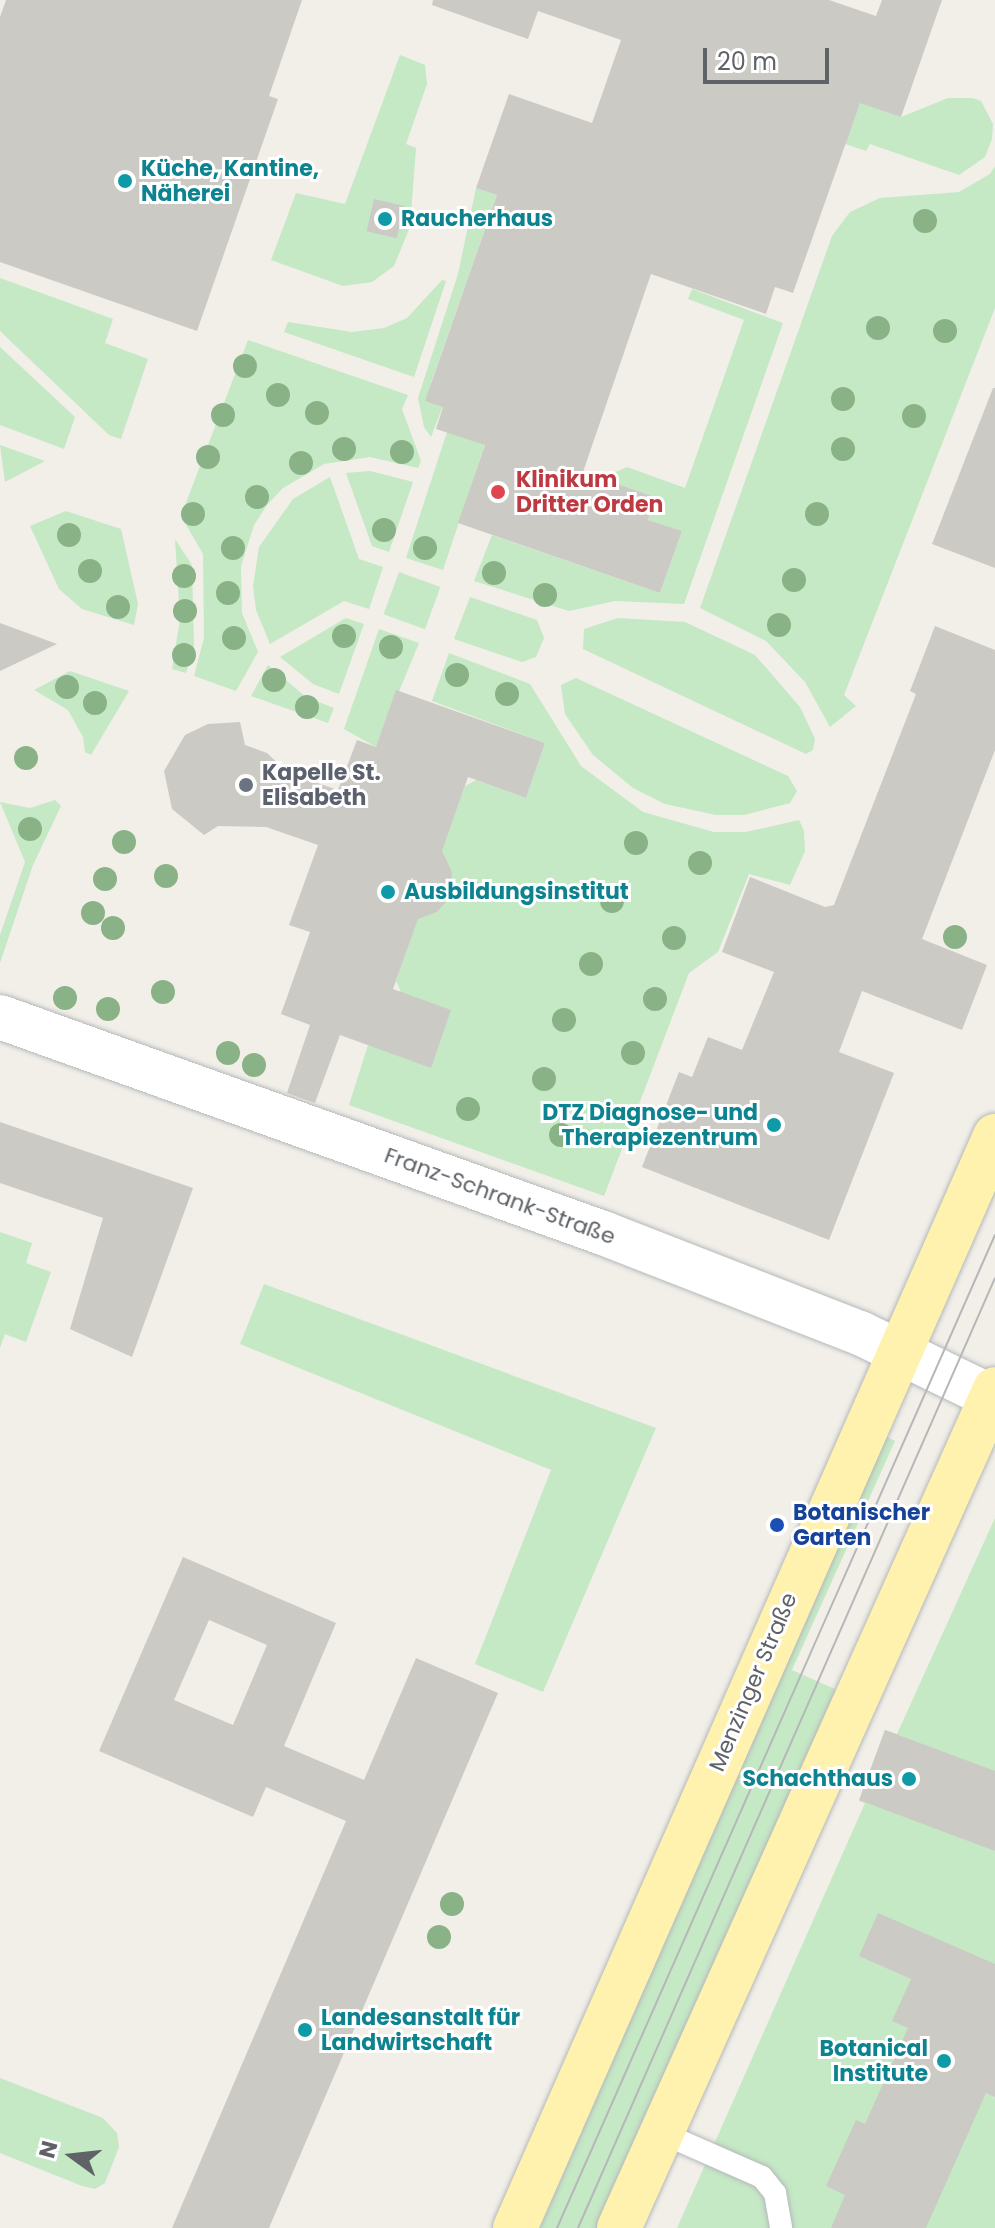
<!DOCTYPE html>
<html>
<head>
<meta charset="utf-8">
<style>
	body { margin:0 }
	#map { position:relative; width:995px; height:2228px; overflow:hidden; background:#f1efe8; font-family:Poppins,sans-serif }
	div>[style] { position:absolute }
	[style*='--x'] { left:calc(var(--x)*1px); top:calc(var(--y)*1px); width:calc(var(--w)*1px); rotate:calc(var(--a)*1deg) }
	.green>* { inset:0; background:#c5e8c5; transform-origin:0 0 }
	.building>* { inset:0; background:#cccac5; transform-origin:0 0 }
	.roads { filter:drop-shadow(0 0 2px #b5b8bc) drop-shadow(0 0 2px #b5b8bc) }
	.service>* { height:22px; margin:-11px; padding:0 11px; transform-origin:11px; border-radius:11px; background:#fff }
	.minor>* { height:44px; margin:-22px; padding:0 22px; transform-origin:22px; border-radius:22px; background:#fff }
	.primary>* { height:44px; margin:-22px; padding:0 22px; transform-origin:22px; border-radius:22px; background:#fff2af }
	.tram>* { height:2px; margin:-1px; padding:0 1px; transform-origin:1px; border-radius:1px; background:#b6b7b8 }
	.trees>* { width:24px; height:24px; margin:-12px; border-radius:50%; background:#89b387 }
	.dots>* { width:22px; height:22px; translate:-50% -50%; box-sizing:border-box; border:4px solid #fff; border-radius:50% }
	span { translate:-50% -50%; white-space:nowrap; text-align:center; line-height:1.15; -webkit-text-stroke:6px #fff; paint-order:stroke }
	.culture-label { font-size:22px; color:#0d838f; font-weight:700 }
	.left { translate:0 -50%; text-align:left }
	.right { translate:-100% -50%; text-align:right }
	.health-label { font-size:22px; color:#be3a42; font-weight:700 }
	.worship-label { font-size:22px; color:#5b616d; font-weight:700 }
	.street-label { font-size:22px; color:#5f6368 }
	.transit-label { font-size:22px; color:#164399; font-weight:700 }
	.north { position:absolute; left:32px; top:2116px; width:80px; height:80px; -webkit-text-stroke:6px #fff; paint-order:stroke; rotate:285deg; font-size:22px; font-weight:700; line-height:32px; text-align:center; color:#5f6368 }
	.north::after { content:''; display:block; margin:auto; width:28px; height:36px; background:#5f6368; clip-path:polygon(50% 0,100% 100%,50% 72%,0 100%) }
	.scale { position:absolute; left:703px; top:48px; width:126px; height:36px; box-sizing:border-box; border:4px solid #5f6368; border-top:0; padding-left:10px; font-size:24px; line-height:28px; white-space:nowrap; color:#5f6368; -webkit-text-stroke:6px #fff; paint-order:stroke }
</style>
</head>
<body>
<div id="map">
	<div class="green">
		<i style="clip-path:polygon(400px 55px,425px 65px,427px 84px,406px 144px,416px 148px,410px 227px,394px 266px,372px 282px,343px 286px,271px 260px,296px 193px,345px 204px)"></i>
		<i style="clip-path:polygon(752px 64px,901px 117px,948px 98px,973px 98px,981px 101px,993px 124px,992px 139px,985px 157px,959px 175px,870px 144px,866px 151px,804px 130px)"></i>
		<i style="clip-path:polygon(995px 166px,995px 308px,844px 695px,856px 706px,830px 727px,805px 682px,766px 641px,700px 608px,832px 236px,850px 212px,880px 198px,959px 192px,990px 174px)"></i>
		<i style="clip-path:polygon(476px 188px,497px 195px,431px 383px,449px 390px,431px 437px,424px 427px,418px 398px,458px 274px)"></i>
		<i style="clip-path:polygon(0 278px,113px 319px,105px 343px,148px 359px,121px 439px,109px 435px,0 331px)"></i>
		<i style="clip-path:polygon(442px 280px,446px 281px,414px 377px,284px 332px,288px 322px,352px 332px,384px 328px,407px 318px)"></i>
		<i style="clip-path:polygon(692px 289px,783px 323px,684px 604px,615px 601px,569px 611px,474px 581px,492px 535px,660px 593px,682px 531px,648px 520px,655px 497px,609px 481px,611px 474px,627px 467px,685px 488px,744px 320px,688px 299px)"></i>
		<i style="clip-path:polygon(248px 340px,408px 395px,402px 409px,421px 461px,418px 468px,370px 457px,324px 464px,283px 488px,267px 505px,254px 525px,241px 566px,242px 613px,258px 652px,236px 691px,194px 676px,204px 638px,203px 554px,181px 516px)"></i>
		<i style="clip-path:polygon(0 347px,75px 417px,64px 449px,0 425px)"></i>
		<i style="clip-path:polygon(491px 426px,443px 570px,406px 558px,447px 432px)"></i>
		<i style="clip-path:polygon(0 445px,45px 461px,5px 482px)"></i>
		<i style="clip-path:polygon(370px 471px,413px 482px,389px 552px,372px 546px,346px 473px)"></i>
		<i style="clip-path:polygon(330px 477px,359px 559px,383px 567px,369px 609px,344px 601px,270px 644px,256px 610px,253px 586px,259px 547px,293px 499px)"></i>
		<i style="clip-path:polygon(66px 511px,121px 529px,138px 604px,134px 625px,82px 609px,59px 589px,30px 526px)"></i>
		<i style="clip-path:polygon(175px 539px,192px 565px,194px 646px,186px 673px,172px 669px,180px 619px)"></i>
		<i style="left:399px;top:572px;width:44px;height:45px;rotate:20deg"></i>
		<i style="clip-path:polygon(470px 597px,537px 620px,544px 638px,536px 657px,522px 662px,454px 639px)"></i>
		<i style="clip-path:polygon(346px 618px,364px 624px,339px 694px,313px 684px,280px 657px)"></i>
		<i style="clip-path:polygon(618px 618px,685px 622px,755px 655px,800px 707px,815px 739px,813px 750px,806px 754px,583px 649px,584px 629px)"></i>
		<i style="clip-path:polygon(379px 629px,419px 643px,376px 747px,344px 729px)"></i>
		<i style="clip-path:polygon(449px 653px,530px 684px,581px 766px,643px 812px,714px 832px,746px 832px,799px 820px,804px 831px,805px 851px,790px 885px,749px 874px,718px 952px,689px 973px,604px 1196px,349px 1105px,368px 1045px,401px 992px,396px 981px,419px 915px,437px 912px,451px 897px,452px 872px,440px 855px,465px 786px,476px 780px,526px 798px,545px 743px,432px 701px)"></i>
		<i style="clip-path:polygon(268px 665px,306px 697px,334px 708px,328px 723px,251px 696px)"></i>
		<i style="clip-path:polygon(70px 671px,129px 691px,91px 755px,85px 752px,83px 737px,68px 710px,34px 690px)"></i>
		<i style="clip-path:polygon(576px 678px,788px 776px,797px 791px,790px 803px,744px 815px,716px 815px,665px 804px,633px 788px,593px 755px,565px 714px,561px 685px)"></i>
		<i style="clip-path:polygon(55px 800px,61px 806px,33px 865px,0 963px,0 935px,25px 862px,0 802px,30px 808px)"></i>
		<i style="clip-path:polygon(0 1232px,32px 1243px,26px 1263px,51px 1272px,26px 1342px,5px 1334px,0 1348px)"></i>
		<i style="clip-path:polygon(264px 1284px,656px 1428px,543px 1692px,475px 1664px,551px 1470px,240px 1344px)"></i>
		<i style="clip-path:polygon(883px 1435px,895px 1441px,792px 1670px,837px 1690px,597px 2228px,540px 2228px)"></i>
		<i style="clip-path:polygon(995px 1518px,995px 2228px,677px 2228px,865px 1803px,859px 1801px,885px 1730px,897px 1734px)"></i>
		<i style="clip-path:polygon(0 2078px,103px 2118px,117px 2133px,119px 2147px,105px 2183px,95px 2189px,82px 2186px,0 2153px)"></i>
	</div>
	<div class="building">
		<i style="clip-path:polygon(6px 0,302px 0,269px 96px,278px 99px,197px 331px,0 262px,0 17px)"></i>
		<i style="clip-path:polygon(433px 0,829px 0,876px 16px,882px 0,942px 0,901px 117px,860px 103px,793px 293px,775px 287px,766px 314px,651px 274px,583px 472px,655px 497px,648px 520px,682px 531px,660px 593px,458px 523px,485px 445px,436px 429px,443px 407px,425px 401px,497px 195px,476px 188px,509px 94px,592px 123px,621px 40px,538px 11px,528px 39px,432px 5px)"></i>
		<i style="left:374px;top:199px;width:31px;height:33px;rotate:13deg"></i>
		<i style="clip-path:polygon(993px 388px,995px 388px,995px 568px,932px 544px)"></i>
		<i style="clip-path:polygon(0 623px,57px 644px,0 671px)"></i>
		<i style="clip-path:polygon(935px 626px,995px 650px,995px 750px,922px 939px,987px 965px,962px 1030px,862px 991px,839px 1052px,894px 1073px,829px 1240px,642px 1167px,679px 1072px,692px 1077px,708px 1037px,742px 1050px,774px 972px,722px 952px,750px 877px,825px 907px,834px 905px,916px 694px,910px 691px)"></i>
		<i style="clip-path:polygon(396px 690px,545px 743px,526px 798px,468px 777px,442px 851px,452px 872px,451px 897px,437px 912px,418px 919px,393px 989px,451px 1010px,431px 1068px,340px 1035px,315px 1103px,287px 1093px,310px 1025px,281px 1014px,310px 932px,289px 925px,318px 845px,266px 827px,218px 826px,204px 835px,172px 809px,164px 771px,185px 735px,208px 724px,240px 722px,245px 745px,267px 753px,288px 773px,338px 790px,357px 740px,376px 747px)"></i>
		<i style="clip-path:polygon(0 1122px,193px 1188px,132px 1357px,70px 1329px,103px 1218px,0 1183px)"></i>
		<i style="clip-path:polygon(evenodd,183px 1557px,336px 1623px,284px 1746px,364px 1780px,416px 1658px,498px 1693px,269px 2228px,172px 2228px,346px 1821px,266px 1787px,253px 1817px,99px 1751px,183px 1557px,209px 1620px,267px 1645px,233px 1725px,174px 1700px,209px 1620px)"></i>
		<i style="clip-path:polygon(885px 1730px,995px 1771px,995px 1851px,859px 1800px)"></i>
		<i style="clip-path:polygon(878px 1913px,995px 1964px,995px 2097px,986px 2093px,926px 2228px,831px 2228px,845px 2195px,826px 2186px,856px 2120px,865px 2124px,908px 2028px,892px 2021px,911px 1979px,859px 1956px)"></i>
	</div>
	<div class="roads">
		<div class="service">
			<i style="--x:662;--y:2133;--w:109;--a:23.7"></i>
			<i style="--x:762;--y:2177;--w:21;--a:51"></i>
			<i style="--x:775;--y:2193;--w:36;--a:80"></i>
		</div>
		<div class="minor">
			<i style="--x:0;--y:1017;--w:641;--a:19.71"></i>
			<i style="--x:603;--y:1233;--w:276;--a:21.3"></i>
			<i style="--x:860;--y:1333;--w:147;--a:25.9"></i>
		</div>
		<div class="primary">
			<i style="--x:515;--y:2228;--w:1193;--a:-66.27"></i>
			<i style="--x:619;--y:2228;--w:919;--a:-65.86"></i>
		</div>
	</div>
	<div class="tram">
		<i style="--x:557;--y:2228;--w:1085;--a:-66.2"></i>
		<i style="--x:578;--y:2228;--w:1037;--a:-66.3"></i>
	</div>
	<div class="trees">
		<i style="left:925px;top:221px"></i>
		<i style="left:878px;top:328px"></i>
		<i style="left:945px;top:331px"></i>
		<i style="left:245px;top:366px"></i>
		<i style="left:278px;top:395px"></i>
		<i style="left:843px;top:399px"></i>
		<i style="left:317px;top:413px"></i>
		<i style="left:223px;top:415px"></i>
		<i style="left:914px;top:416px"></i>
		<i style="left:344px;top:449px"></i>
		<i style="left:843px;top:449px"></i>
		<i style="left:402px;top:452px"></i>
		<i style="left:208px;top:457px"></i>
		<i style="left:301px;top:463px"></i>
		<i style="left:257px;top:497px"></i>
		<i style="left:193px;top:514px"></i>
		<i style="left:817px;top:514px"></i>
		<i style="left:384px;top:530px"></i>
		<i style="left:69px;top:535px"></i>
		<i style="left:233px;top:548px"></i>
		<i style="left:425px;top:548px"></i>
		<i style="left:90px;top:571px"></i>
		<i style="left:494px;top:573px"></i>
		<i style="left:184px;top:576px"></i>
		<i style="left:794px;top:580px"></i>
		<i style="left:228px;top:593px"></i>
		<i style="left:545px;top:595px"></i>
		<i style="left:118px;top:607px"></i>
		<i style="left:185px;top:611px"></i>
		<i style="left:779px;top:625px"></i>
		<i style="left:344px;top:636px"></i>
		<i style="left:234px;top:638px"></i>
		<i style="left:391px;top:647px"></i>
		<i style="left:184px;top:655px"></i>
		<i style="left:457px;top:675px"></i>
		<i style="left:274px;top:680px"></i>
		<i style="left:67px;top:687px"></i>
		<i style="left:507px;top:694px"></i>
		<i style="left:95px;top:703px"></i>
		<i style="left:307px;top:707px"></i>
		<i style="left:26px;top:758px"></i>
		<i style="left:30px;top:829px"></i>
		<i style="left:124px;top:842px"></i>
		<i style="left:636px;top:843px"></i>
		<i style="left:700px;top:863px"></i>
		<i style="left:166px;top:876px"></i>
		<i style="left:105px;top:879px"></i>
		<i style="left:612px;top:901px"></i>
		<i style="left:93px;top:913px"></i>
		<i style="left:113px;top:928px"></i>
		<i style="left:955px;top:937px"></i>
		<i style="left:674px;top:938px"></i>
		<i style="left:591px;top:964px"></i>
		<i style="left:163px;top:992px"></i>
		<i style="left:65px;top:998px"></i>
		<i style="left:655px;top:999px"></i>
		<i style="left:108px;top:1009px"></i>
		<i style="left:564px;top:1020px"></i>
		<i style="left:228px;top:1053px"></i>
		<i style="left:633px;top:1053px"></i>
		<i style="left:254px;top:1065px"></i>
		<i style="left:544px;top:1079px"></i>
		<i style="left:468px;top:1109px"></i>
		<i style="left:561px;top:1135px"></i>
		<i style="left:452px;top:1904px"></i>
		<i style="left:439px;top:1937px"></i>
	</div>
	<div class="dots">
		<i style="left:125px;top:181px;background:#0f9aa8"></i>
		<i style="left:385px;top:219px;background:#0f9aa8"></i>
		<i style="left:498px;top:492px;background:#e0444e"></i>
		<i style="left:246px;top:785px;background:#6b7280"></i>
		<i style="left:388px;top:892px;background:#0f9aa8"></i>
		<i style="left:774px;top:1125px;background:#0f9aa8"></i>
		<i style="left:777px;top:1525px;background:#1a4fb4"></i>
		<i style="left:909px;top:1779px;background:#0f9aa8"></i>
		<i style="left:305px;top:2030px;background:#0f9aa8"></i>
		<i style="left:944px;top:2061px;background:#0f9aa8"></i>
	</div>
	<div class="culture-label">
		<span class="left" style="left:141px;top:181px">Küche, Kantine,<br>Näherei</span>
		<span class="left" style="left:401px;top:219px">Raucherhaus</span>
		<span class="left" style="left:404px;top:892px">Ausbildungsinstitut</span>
		<span class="right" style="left:758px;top:1125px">DTZ Diagnose- und<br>Therapiezentrum</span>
		<span class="right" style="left:893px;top:1779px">Schachthaus</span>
		<span class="left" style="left:321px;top:2030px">Landesanstalt für<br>Landwirtschaft</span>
		<span class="right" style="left:928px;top:2061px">Botanical<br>Institute</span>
	</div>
	<div class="health-label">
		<span class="left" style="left:516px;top:492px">Klinikum<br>Dritter Orden</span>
	</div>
	<div class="worship-label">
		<span class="left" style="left:262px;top:785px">Kapelle St.<br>Elisabeth</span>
	</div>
	<div class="street-label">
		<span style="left:500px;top:1196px;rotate:20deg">Franz-Schrank-Straße</span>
		<span style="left:753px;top:1682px;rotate:-67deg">Menzinger Straße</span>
	</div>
	<div class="transit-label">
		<span class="left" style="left:793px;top:1525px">Botanischer<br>Garten</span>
	</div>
	<div class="north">N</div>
	<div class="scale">20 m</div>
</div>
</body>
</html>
